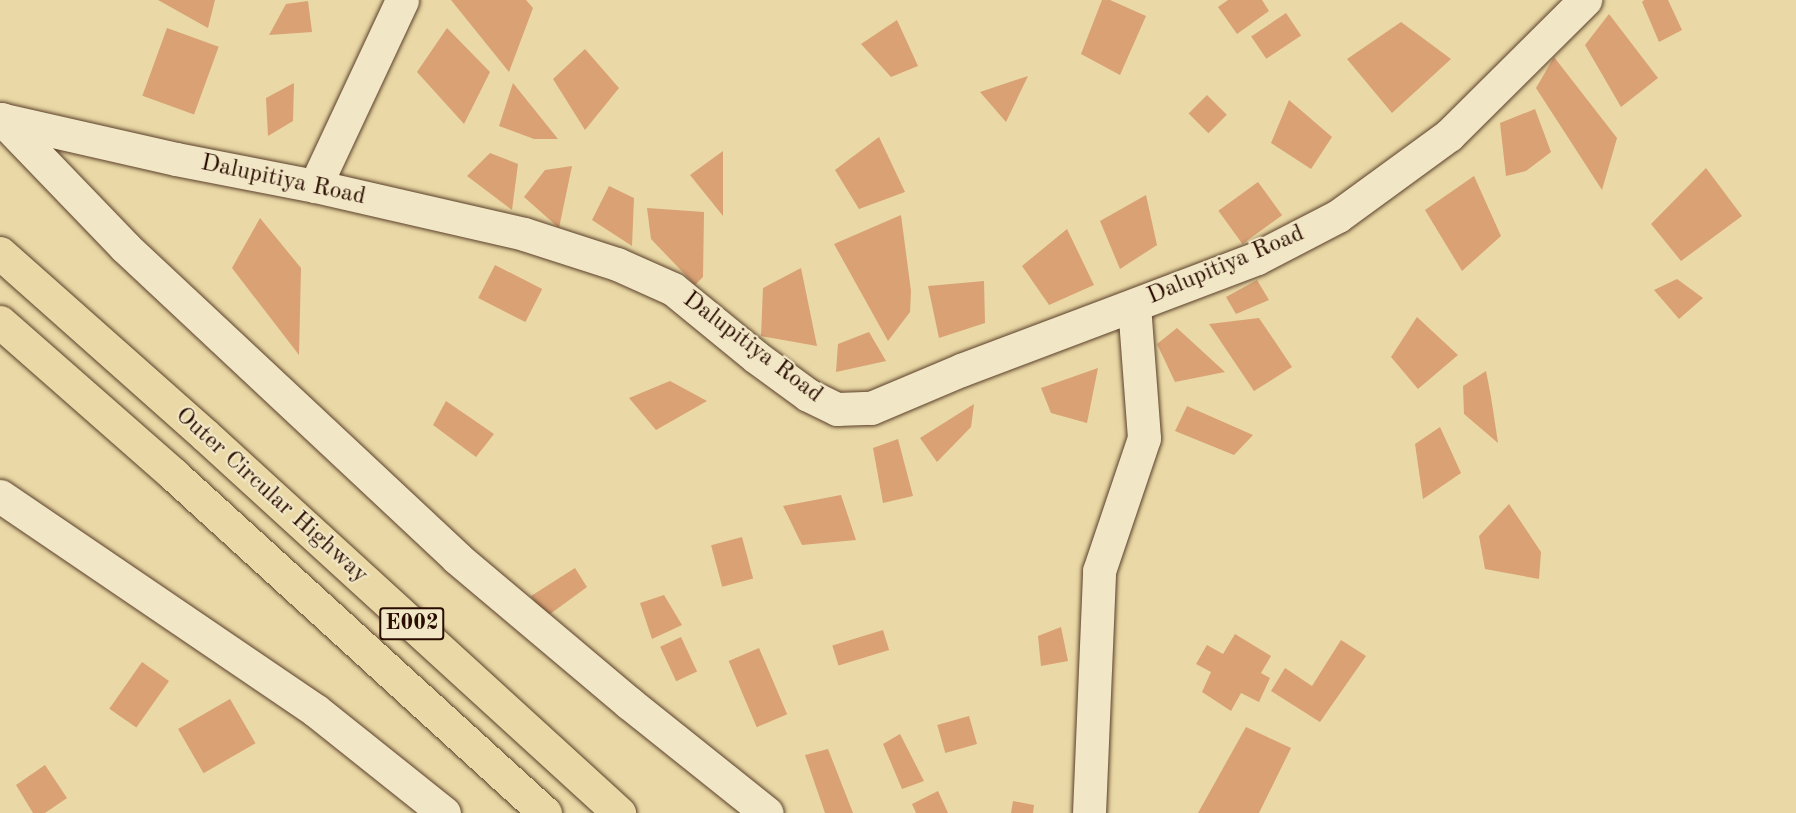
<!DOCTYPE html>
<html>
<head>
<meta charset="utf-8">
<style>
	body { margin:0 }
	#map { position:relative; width:1796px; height:813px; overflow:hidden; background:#ead9a6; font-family:"Old Standard TT",serif }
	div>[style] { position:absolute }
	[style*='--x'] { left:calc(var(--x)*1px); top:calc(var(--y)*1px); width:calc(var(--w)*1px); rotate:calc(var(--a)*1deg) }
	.building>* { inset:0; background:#d9a174; transform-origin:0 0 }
	.roads { filter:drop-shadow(0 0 2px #5a3f2a) drop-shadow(0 0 2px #5a3f2a) }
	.minor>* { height:33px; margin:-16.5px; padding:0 16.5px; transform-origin:16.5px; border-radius:16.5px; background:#f1e6c5 }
	.highway>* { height:33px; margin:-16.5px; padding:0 16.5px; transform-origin:16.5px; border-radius:16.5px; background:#ead9a6 }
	span { translate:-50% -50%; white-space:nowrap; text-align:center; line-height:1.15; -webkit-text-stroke:4.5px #f1e6c5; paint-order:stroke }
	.shield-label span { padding:2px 4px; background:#f1e6c5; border:2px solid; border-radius:4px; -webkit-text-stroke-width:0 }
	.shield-label { font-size:22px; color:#2a0c00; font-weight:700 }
	.street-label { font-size:24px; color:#2a0c00 }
</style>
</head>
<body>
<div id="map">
	<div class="building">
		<i style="clip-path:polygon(158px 0,215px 0,208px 28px)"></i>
		<i style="clip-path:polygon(451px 0,526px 0,533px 8px,509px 72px)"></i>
		<i style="clip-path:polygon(1102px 0,1110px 0,1146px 16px,1120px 75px,1081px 54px)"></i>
		<i style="clip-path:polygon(1228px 0,1262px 0,1269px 11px,1237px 34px,1218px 7px)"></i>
		<i style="clip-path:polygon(1644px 0,1668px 0,1682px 30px,1659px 42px,1642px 2px)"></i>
		<i style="clip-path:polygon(308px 1px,312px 32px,269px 35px,286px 4px)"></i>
		<i style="left:1286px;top:13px;width:27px;height:42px;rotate:56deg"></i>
		<i style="clip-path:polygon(1609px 14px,1658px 78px,1621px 107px,1585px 45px)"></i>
		<i style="clip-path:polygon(897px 20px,918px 66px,891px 77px,861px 44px)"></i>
		<i style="clip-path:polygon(1401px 22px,1451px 59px,1392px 113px,1347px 59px)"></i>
		<i style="left:167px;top:28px;width:55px;height:72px;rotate:20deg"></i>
		<i style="clip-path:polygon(447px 28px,490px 72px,464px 124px,417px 72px)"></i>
		<i style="clip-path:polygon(585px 49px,619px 88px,585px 130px,553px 79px)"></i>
		<i style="clip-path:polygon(1554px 57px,1617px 138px,1602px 190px,1536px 88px)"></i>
		<i style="clip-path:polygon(1028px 76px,1006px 122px,980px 92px)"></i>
		<i style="clip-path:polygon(294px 83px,293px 121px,268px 136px,266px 98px)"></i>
		<i style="clip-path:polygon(513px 83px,558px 139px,534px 139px,499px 126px)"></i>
		<i style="left:1207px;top:95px;width:28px;height:26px;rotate:45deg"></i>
		<i style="clip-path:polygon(1289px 100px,1332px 137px,1311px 169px,1271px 143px)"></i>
		<i style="clip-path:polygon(1535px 109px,1551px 152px,1526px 171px,1506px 176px,1500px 123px)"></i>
		<i style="clip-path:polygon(879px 137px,905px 192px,859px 209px,835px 170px)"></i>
		<i style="clip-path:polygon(723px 151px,723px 216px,690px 175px)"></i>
		<i style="clip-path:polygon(490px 153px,518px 164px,512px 210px,467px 176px)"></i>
		<i style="clip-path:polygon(572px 166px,559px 228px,524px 197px,545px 170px)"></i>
		<i style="clip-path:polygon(1706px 168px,1742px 216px,1681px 261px,1651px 224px)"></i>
		<i style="clip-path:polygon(1474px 176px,1501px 236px,1462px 271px,1425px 210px)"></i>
		<i style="left:1258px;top:182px;width:41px;height:49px;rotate:54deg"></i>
		<i style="clip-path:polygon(609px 186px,634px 198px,632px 246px,592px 220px)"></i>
		<i style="clip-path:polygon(1146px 195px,1157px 245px,1120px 269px,1100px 221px)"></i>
		<i style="clip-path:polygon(647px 208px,704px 212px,703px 277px,695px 285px,651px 239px)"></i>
		<i style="clip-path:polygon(901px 215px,911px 291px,910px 312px,888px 341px,834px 244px)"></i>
		<i style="clip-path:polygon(260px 218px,301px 268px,299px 355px,232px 268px)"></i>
		<i style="clip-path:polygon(1067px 229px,1094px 285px,1049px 305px,1022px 266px)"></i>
		<i style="left:495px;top:265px;width:53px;height:37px;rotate:27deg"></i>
		<i style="clip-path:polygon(801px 268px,817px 346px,761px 336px,763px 288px)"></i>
		<i style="clip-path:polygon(1677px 279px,1703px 298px,1679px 319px,1654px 290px)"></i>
		<i style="clip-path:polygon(1257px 280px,1269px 300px,1236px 314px,1226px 297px)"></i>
		<i style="clip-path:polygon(984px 281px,985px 323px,939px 338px,928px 286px)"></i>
		<i style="clip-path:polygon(1417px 317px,1458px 355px,1418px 389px,1391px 357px)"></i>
		<i style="clip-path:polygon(1259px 318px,1292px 367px,1254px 391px,1209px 324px)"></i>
		<i style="clip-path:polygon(1177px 328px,1225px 372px,1175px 382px,1157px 344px)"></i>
		<i style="clip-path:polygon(869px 332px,886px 361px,836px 372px,838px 344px)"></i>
		<i style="clip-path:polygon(1098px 368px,1087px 423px,1051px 413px,1041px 388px)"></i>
		<i style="clip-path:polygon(1486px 371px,1491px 397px,1498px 443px,1464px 414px,1463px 386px)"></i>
		<i style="clip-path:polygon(670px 381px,707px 401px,656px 430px,629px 398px)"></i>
		<i style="clip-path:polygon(446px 401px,494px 434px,476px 457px,433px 425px)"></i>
		<i style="clip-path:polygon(974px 404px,971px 427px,937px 462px,920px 438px)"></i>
		<i style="clip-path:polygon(1187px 406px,1253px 435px,1234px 455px,1175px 431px)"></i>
		<i style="clip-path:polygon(1440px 427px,1461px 473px,1423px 499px,1415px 444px)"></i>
		<i style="clip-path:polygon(898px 439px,913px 496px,883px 503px,873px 448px)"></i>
		<i style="clip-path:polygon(841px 495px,856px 540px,802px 545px,783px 506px)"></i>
		<i style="clip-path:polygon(1509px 504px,1541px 552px,1539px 579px,1485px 569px,1479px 536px)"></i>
		<i style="left:742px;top:537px;width:43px;height:32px;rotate:75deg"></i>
		<i style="clip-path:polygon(575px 568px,587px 587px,546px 617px,531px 596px)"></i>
		<i style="clip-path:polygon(664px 595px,682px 625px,652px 639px,640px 603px)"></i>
		<i style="clip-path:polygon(1061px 627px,1068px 661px,1041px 666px,1038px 636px)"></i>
		<i style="left:883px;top:630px;width:21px;height:53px;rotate:73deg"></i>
		<i style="clip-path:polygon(1235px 634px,1271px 656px,1261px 673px,1270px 678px,1259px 702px,1241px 693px,1231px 711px,1202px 692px,1211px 672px,1196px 664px,1207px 645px,1223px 654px)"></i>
		<i style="left:681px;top:637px;width:38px;height:23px;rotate:65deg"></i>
		<i style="clip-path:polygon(1341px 640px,1366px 656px,1320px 722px,1271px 691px,1285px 668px,1312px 686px)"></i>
		<i style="left:759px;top:648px;width:72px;height:33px;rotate:67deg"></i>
		<i style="left:142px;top:662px;width:33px;height:57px;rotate:35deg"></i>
		<i style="left:230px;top:699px;width:51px;height:60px;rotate:60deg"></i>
		<i style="left:969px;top:716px;width:29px;height:33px;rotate:74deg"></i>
		<i style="clip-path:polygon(1246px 727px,1291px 748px,1259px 813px,1198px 813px)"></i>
		<i style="clip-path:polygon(900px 734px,924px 781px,902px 789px,883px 744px)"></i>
		<i style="clip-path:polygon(828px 749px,853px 813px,825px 813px,805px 755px)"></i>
		<i style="clip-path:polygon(45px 765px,67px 798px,45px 813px,33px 813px,16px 785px)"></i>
		<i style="clip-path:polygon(938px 791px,948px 813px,916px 813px,912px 804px)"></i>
		<i style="clip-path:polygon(1013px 801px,1034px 805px,1033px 813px,1011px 813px)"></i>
	</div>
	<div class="roads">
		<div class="minor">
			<i style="--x:0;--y:119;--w:180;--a:12.8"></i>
			<i style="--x:176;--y:159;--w:142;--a:11"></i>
			<i style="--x:315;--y:186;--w:214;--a:12.9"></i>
			<i style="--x:524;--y:234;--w:98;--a:17.9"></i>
			<i style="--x:617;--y:264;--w:61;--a:24.1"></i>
			<i style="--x:673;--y:289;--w:107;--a:39.3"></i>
			<i style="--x:756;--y:357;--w:64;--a:36.2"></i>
			<i style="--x:808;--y:395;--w:32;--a:26"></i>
			<i style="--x:837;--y:409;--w:34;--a:-2"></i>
			<i style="--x:871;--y:408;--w:98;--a:-22.9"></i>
			<i style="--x:961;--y:370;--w:316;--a:-20.7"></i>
			<i style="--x:1257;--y:258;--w:91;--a:-27.4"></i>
			<i style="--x:1338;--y:216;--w:137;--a:-36.1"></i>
			<i style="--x:1449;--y:135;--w:192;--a:-44.8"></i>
			<i style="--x:2;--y:119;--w:178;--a:46.1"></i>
			<i style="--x:125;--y:247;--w:455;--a:43.1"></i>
			<i style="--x:457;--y:558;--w:225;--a:40.1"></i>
			<i style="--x:629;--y:703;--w:176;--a:38.6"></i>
			<i style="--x:315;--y:186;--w:205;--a:-64.9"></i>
			<i style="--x:0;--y:496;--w:381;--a:34.2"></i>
			<i style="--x:315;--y:710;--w:165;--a:38.6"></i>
			<i style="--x:1089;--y:813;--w:242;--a:-87.6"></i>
			<i style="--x:1099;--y:571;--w:140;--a:-71.3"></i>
			<i style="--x:1144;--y:438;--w:133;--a:-94.3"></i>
		</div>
		<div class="highway">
			<i style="--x:0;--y:253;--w:274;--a:41.6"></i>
			<i style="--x:205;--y:435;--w:561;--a:42.4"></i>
			<i style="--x:0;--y:322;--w:232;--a:41.3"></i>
			<i style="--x:174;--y:475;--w:502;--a:42.34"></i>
		</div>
	</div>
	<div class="shield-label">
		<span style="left:412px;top:624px">E002</span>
	</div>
	<div class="street-label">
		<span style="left:283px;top:181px;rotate:12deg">Dalupitiya Road</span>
		<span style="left:1226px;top:266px;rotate:-23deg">Dalupitiya Road</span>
		<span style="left:752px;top:348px;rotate:37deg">Dalupitiya Road</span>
		<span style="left:271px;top:496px;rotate:42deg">Outer Circular Highway</span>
	</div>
</div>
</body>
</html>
